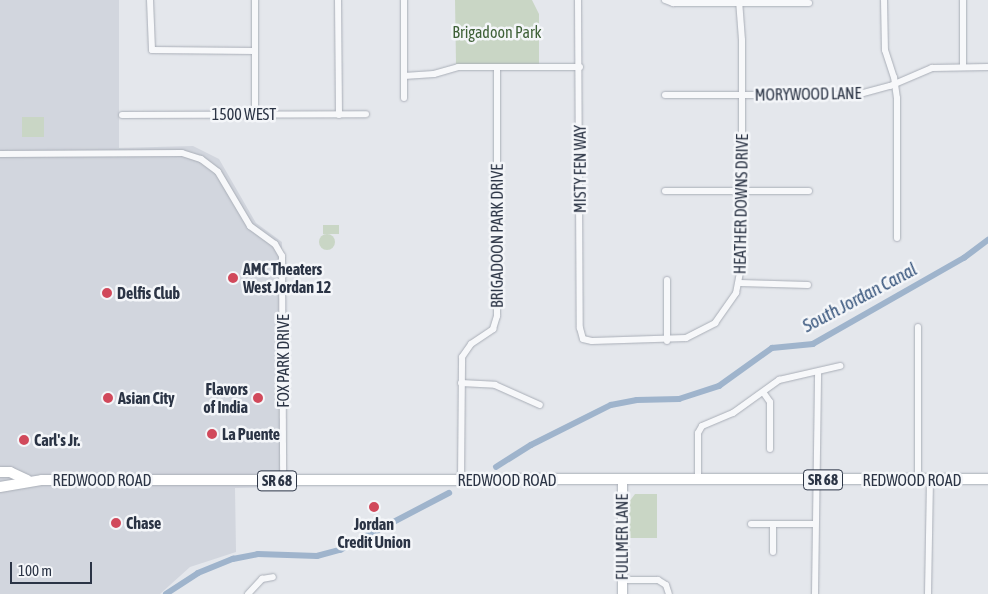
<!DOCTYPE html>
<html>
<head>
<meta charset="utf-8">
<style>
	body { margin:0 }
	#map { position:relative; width:988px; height:594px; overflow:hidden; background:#e4e7ec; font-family:"Asap Condensed",sans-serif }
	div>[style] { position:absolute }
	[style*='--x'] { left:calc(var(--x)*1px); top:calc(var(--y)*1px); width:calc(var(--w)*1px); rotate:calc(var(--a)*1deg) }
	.built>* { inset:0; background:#d2d6de }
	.green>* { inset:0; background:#c9d6c5; transform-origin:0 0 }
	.round { border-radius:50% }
	.canal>* { height:5.5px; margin:-2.75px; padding:0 2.75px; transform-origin:2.75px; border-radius:2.75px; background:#9fb4cc }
	.roads { filter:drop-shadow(0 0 1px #a9aeb7) drop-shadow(0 0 1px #a9aeb7) }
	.street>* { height:6px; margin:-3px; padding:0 3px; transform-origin:3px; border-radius:3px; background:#f7f8fa }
	.secondary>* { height:9px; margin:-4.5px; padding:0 4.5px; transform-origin:4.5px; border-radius:4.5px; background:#fff }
	.primary>* { height:10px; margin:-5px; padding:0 5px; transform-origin:5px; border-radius:5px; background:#fff }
	.dots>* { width:14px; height:14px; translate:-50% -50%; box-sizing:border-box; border:2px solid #f4f6f9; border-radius:50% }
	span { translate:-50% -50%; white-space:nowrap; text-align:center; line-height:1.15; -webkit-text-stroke:5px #f4f6f9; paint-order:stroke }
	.shield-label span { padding:1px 4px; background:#f4f6f9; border:1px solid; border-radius:4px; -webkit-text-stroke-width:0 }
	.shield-label { font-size:15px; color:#2b3445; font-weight:700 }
	.park-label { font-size:16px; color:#3f6138 }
	.street-label { font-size:16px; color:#2b3445 }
	.poi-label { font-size:16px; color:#2b3445; font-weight:700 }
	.left { translate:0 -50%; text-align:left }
	.right { translate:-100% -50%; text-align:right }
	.water-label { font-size:18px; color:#34527a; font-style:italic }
	.scale { position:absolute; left:10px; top:562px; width:82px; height:22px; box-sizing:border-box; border:2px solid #2b3445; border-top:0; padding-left:6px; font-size:15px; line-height:18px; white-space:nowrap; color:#2b3445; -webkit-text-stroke:4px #f4f6f9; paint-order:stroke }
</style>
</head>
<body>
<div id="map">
	<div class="built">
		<i style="clip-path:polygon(0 0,119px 0,119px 148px,193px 146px,219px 159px,256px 223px,282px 242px,282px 487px,235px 488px,236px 552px,190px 567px,160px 594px,0 594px)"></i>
	</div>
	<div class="green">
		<i style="clip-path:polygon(455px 0,532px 0,539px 14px,539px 64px,456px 64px)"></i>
		<i style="left:22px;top:117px;width:22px;height:20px"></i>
		<i style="left:339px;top:225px;width:9px;height:16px;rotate:90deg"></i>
		<i class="round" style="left:319px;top:234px;width:16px;height:16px"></i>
		<i style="clip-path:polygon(635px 494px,657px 494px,657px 538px,629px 538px,629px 502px)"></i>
	</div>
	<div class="canal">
		<i style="--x:496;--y:467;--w:41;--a:-32.2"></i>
		<i style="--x:531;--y:445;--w:89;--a:-26.6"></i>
		<i style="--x:611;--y:405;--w:26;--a:-11"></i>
		<i style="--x:637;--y:400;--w:42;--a:-1.4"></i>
		<i style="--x:679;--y:399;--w:42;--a:-18"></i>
		<i style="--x:719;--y:386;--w:65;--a:-35.6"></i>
		<i style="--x:772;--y:348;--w:41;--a:-5.6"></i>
		<i style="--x:813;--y:344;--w:174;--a:-29.7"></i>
		<i style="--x:964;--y:258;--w:30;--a:-37"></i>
		<i style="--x:166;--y:594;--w:38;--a:-33"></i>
		<i style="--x:198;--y:573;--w:38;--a:-22"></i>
		<i style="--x:233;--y:559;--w:25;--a:-11"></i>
		<i style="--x:258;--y:554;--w:59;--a:1.9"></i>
		<i style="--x:317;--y:556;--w:24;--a:-15"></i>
		<i style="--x:340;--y:550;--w:123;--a:-27.6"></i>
	</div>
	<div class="roads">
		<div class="street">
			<i style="--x:150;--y:0;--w:50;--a:87.7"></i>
			<i style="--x:152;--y:50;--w:103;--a:0.6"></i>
			<i style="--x:338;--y:0;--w:115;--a:89.5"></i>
			<i style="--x:404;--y:0;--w:98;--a:90"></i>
			<i style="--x:578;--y:0;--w:328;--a:89.7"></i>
			<i style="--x:580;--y:328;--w:11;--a:75"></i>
			<i style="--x:583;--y:339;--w:9;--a:13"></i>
			<i style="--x:592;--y:341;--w:94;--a:-1.8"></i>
			<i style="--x:686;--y:338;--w:33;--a:-27"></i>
			<i style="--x:715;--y:323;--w:37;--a:-55"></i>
			<i style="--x:736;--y:293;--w:33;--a:-79"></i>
			<i style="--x:742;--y:261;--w:221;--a:-90"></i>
			<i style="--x:742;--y:40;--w:40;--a:-94.3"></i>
			<i style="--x:665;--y:0;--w:9;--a:21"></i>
			<i style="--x:673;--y:3;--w:136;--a:0"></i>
			<i style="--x:884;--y:0;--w:50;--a:88.9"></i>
			<i style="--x:885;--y:50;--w:28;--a:72"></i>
			<i style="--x:894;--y:77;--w:21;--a:82"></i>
			<i style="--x:897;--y:98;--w:140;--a:90"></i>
			<i style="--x:963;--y:0;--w:65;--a:90"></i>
			<i style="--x:404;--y:76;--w:30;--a:-4"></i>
			<i style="--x:434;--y:74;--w:25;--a:-16"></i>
			<i style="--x:458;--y:67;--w:122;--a:0"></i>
			<i style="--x:665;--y:95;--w:191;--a:0"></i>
			<i style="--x:856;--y:95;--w:35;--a:-15"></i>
			<i style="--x:890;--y:86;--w:46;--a:-23.2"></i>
			<i style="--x:932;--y:68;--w:56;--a:-1"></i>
			<i style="--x:255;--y:114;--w:114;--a:-90"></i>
			<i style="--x:122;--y:115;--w:244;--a:-0.2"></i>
			<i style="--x:0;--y:154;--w:182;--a:-0.3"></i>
			<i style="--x:182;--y:153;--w:20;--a:18"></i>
			<i style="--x:201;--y:159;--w:21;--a:37"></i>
			<i style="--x:218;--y:172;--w:63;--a:59.3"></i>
			<i style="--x:250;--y:226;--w:31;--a:36"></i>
			<i style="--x:275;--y:244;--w:14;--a:60"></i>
			<i style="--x:282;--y:256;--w:225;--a:89.7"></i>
			<i style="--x:665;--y:191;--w:144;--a:0"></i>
			<i style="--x:667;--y:280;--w:61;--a:90"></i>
			<i style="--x:740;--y:283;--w:68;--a:1.7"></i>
			<i style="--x:918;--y:327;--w:153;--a:90"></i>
			<i style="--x:461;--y:383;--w:34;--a:3"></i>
			<i style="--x:495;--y:385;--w:49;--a:24"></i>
			<i style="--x:763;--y:392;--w:12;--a:55"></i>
			<i style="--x:770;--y:402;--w:47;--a:90"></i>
			<i style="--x:461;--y:480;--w:123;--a:-89.5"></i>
			<i style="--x:462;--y:357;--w:16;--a:-55"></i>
			<i style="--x:471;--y:344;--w:27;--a:-34"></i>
			<i style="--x:493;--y:329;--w:14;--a:-73"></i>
			<i style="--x:497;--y:316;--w:249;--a:-90"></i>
			<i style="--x:698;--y:480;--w:47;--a:-90"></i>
			<i style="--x:698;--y:433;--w:8;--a:-60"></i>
			<i style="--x:702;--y:426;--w:34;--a:-23"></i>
			<i style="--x:733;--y:413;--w:57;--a:-35.7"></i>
			<i style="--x:779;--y:380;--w:63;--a:-12.9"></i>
			<i style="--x:751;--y:524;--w:64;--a:0"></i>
			<i style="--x:773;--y:524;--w:28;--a:90"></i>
			<i style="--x:622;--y:580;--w:36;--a:0"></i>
			<i style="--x:658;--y:580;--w:9;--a:32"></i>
			<i style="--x:666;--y:585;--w:9;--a:72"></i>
			<i style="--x:248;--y:594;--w:21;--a:-47"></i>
			<i style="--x:262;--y:579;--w:11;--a:-10"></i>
			<i style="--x:815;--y:594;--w:221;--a:-89.2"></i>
			<i style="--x:928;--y:594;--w:114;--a:-89"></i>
		</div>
		<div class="secondary">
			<i style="--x:622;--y:480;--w:114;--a:90"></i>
		</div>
		<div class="primary">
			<i style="--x:0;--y:472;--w:10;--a:0"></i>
			<i style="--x:10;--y:472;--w:19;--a:25"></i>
			<i style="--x:0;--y:487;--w:43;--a:-9.5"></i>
			<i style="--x:42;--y:480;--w:946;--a:-0.06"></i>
		</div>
	</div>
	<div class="dots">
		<i style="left:233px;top:278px;background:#d1495b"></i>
		<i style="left:107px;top:293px;background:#d1495b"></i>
		<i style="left:108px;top:398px;background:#d1495b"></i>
		<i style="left:258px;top:398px;background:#d1495b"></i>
		<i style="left:212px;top:434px;background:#d1495b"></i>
		<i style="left:24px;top:440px;background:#d1495b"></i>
		<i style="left:374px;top:507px;background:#d1495b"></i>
		<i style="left:116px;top:523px;background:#d1495b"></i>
	</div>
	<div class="shield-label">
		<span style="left:823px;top:480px">SR 68</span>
		<span style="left:277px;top:481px">SR 68</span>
	</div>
	<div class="park-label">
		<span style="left:497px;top:32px">Brigadoon Park</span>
	</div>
	<div class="street-label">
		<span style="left:808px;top:94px;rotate:-1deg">MORYWOOD LANE</span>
		<span style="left:244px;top:114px">1500 WEST</span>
		<span style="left:580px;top:169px;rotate:-90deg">MISTY FEN WAY</span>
		<span style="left:741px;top:204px;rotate:-89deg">HEATHER DOWNS DRIVE</span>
		<span style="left:497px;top:236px;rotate:-90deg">BRIGADOON PARK DRIVE</span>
		<span style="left:283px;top:361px;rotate:-90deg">FOX PARK DRIVE</span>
		<span style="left:102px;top:480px">REDWOOD ROAD</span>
		<span style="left:507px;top:480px">REDWOOD ROAD</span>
		<span style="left:912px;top:480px">REDWOOD ROAD</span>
		<span style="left:622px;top:537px;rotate:-90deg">FULLMER LANE</span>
	</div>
	<div class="poi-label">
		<span class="left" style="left:243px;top:278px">AMC Theaters<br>West Jordan 12</span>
		<span class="left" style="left:117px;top:293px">Delfis Club</span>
		<span class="right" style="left:248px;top:398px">Flavors<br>of India</span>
		<span class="left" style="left:118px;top:398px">Asian City</span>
		<span class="left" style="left:222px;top:434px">La Puente</span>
		<span class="left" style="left:34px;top:440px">Carl's Jr.</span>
		<span class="left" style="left:126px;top:523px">Chase</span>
		<span style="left:374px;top:533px">Jordan<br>Credit Union</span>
	</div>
	<div class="water-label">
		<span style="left:860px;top:298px;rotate:-28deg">South Jordan Canal</span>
	</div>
	<div class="scale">100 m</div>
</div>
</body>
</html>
